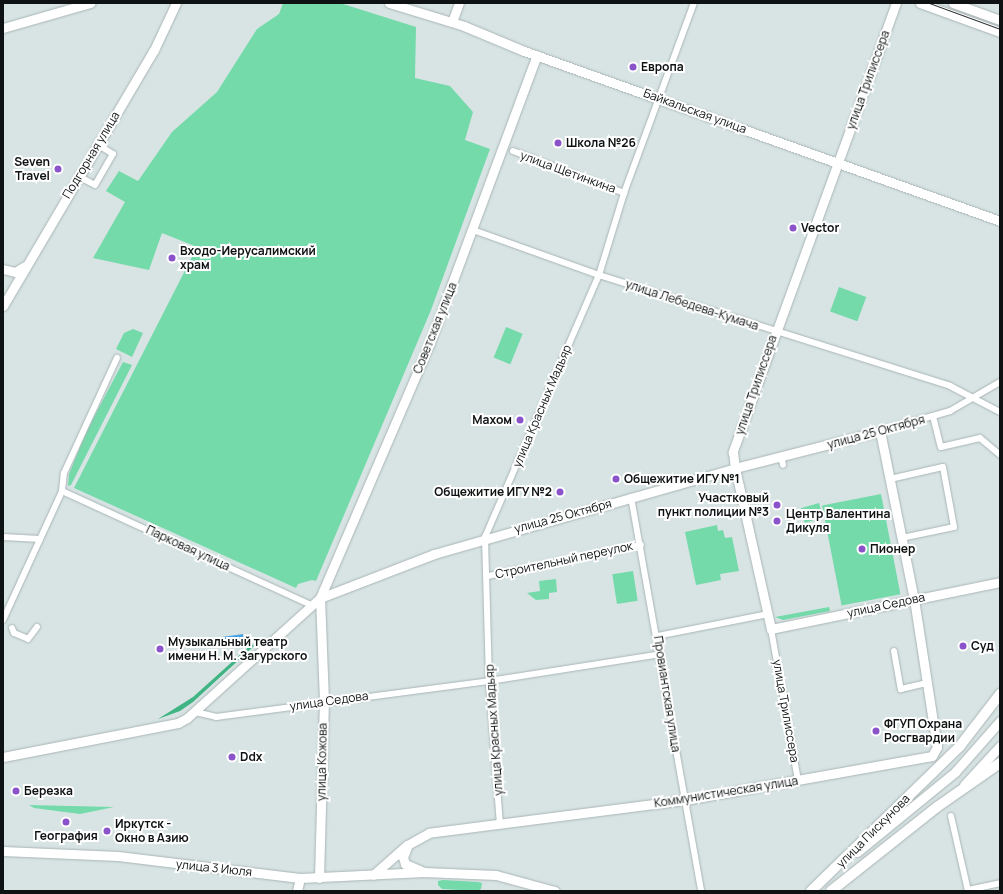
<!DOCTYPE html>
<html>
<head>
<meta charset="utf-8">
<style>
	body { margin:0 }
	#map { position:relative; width:1003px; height:894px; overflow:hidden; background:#d8e4e4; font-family:Manrope,sans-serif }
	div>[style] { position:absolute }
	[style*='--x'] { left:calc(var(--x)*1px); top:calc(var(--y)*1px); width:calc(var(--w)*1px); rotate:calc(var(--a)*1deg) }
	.green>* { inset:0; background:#74daaa; transform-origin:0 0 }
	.forest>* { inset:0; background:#41b484 }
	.water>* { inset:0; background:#49a3e3; transform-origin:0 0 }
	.roads { filter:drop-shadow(0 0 1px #a9b4b5) drop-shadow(0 0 1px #a9b4b5) }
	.street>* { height:6px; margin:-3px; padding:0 3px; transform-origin:3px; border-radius:3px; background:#fff }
	.secondary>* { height:9px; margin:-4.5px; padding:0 4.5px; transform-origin:4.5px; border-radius:4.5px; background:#fff }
	.primary>* { height:10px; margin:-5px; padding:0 5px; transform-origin:5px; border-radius:5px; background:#fff }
	.tram>* { height:1px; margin:-0.5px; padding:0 0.5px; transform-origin:0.5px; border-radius:0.5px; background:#303435 }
	.dots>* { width:11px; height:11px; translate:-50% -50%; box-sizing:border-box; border:2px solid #fff; border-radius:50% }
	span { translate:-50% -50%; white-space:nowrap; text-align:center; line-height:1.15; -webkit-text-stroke:4px #fff; paint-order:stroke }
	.poi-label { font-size:12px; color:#0f1213; font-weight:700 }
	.left { translate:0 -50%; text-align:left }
	.right { translate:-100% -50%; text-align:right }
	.street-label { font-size:12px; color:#0f1213 }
	.frame { position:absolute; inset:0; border:4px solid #0f1213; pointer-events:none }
</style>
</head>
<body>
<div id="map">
	<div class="green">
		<i style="clip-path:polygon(283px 3px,340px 3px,416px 27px,415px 78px,450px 86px,473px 112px,465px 140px,490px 149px,431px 310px,316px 581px,312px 580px,298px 584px,296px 588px,74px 488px,197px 247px,162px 233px,149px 270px,93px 258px,125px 202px,106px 191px,119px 171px,138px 181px,172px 132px,217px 92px,257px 29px,279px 14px)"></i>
		<i style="left:839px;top:287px;width:29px;height:26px;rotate:20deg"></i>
		<i style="left:506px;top:327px;width:18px;height:33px;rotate:22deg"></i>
		<i style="clip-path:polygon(133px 329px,143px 333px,132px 357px,116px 349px,124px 333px)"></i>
		<i style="clip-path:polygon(123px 362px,132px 365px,71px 485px,68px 486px,69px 474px,87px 430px)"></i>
		<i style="left:881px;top:494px;width:102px;height:60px;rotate:79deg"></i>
		<i style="left:819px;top:503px;width:15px;height:19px;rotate:74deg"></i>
		<i style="clip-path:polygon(717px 525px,718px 531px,723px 530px,725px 538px,732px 537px,739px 571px,720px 574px,721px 580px,696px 585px,685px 532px)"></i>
		<i style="left:633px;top:571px;width:30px;height:21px;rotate:81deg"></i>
		<i style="clip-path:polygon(556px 579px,557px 592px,549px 593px,549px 599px,536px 600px,527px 593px,540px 591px,539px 581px)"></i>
		<i style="clip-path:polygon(829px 607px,830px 611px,783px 620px,775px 617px)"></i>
		<i style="clip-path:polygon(29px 805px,114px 807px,80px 814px,34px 808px)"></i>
		<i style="clip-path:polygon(443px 880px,478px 882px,482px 883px,481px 889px,477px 891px,442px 889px,438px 885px,438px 881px)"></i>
	</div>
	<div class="forest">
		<i style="clip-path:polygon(252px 644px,254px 646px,193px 702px,180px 711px,158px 719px,193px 697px)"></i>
	</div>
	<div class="water">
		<i style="left:243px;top:634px;width:7px;height:41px;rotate:82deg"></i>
	</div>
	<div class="roads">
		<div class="street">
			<i style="--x:513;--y:151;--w:119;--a:20.7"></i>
			<i style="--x:78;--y:176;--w:19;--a:28"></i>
			<i style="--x:95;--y:185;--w:36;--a:-60"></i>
			<i style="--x:113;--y:154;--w:19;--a:-148"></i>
			<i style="--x:473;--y:230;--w:134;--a:19.7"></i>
			<i style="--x:599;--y:275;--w:368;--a:17.5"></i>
			<i style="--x:950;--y:386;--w:56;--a:27.5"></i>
			<i style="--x:933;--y:416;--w:32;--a:76"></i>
			<i style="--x:941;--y:447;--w:40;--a:-13"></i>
			<i style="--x:980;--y:438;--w:26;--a:40"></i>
			<i style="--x:880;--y:431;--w:73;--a:-15.9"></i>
			<i style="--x:950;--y:411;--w:58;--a:-30.1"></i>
			<i style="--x:781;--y:456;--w:9;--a:77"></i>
			<i style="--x:890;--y:479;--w:54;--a:-12.8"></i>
			<i style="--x:943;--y:467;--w:61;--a:79.6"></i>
			<i style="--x:954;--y:527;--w:53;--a:168.1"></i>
			<i style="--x:62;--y:491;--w:276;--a:24.6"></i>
			<i style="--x:631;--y:497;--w:400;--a:79.9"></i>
			<i style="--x:3;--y:537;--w:37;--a:3"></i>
			<i style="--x:488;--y:576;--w:156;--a:-11.5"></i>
			<i style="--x:3;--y:620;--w:142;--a:-65.4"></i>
			<i style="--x:62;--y:491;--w:18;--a:-84"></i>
			<i style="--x:64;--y:473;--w:127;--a:-65.3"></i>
			<i style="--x:12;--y:628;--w:5;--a:68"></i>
			<i style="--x:14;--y:633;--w:15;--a:23"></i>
			<i style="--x:28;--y:639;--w:15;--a:-53"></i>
			<i style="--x:771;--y:629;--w:153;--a:79.9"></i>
			<i style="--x:657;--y:636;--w:113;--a:-11.2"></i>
			<i style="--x:894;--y:651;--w:39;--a:80"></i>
			<i style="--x:901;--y:689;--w:27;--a:-13"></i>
			<i style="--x:195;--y:712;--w:22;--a:13"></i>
			<i style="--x:216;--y:717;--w:275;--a:-7.5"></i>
			<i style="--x:489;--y:681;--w:174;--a:-8.9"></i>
			<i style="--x:951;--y:816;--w:77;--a:77.2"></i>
			<i style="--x:500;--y:825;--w:144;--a:-94.4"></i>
			<i style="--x:489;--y:681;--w:144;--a:-91.6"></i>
			<i style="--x:485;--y:537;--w:286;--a:-66.5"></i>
			<i style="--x:599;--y:275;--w:86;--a:-73"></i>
			<i style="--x:624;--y:193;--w:202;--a:-69.8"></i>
			<i style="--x:968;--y:890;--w:33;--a:-12"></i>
		</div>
		<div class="secondary">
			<i style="--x:389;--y:3;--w:78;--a:17"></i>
			<i style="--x:464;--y:26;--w:65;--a:22.6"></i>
			<i style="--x:524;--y:51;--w:505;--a:19.65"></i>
			<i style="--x:896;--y:3;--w:478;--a:110"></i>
			<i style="--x:733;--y:452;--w:16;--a:83"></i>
			<i style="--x:735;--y:468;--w:165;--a:77.4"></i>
			<i style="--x:771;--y:629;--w:234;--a:-11.6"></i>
			<i style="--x:920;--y:3;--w:85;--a:19.9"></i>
			<i style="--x:953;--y:3;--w:50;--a:19.9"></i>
			<i style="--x:452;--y:22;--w:20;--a:-70"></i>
			<i style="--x:3;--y:28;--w:91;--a:-16"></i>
			<i style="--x:3;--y:269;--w:12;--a:14"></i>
			<i style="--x:15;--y:272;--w:12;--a:-31"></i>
			<i style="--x:3;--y:306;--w:297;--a:-59.5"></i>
			<i style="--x:154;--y:50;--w:52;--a:-64.9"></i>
			<i style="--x:3;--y:757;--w:178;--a:-11"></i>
			<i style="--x:178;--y:723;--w:10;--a:-29"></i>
			<i style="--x:187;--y:718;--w:179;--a:-42.1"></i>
			<i style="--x:320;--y:598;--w:122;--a:-21.1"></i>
			<i style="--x:434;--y:554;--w:313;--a:-15.9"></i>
			<i style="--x:735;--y:468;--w:150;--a:-14.3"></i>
			<i style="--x:880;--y:431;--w:171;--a:78.6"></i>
			<i style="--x:914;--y:599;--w:150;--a:81.2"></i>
			<i style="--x:937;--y:747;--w:10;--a:119"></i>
			<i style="--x:932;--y:756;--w:251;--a:169.9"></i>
			<i style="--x:685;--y:800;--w:258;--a:172.7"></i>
			<i style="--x:429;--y:833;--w:25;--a:151"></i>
			<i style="--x:407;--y:845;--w:45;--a:138.6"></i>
			<i style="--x:964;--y:785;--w:53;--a:-47.3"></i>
			<i style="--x:407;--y:847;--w:11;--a:112"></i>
			<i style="--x:403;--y:857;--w:7;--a:74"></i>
			<i style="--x:405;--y:864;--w:21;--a:23"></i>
			<i style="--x:424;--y:872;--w:72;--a:2.4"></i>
			<i style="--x:496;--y:875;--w:61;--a:15.2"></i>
			<i style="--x:3;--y:851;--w:115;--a:2.5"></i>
			<i style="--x:118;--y:856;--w:183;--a:6.9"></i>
			<i style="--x:300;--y:878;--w:124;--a:-2.8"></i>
			<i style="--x:857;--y:852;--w:127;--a:-39.2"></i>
			<i style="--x:955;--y:772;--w:68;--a:-48.6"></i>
			<i style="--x:319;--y:878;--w:177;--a:-88.4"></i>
			<i style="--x:324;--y:701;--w:103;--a:-92.2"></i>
			<i style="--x:320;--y:598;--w:275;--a:-66.7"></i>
			<i style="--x:429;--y:345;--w:309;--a:-69.6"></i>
			<i style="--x:297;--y:891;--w:13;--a:-77"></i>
		</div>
		<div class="primary">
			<i style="--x:811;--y:891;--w:208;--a:-44.2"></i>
			<i style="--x:960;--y:746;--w:66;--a:-52.4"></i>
			<i style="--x:831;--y:891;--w:135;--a:-38.4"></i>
			<i style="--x:937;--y:807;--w:77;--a:-34.9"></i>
		</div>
	</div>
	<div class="tram">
		<i style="--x:929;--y:3;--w:76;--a:20.1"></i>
	</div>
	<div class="dots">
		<i style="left:633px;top:67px;background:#8b53ca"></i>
		<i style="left:558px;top:143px;background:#8b53ca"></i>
		<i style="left:58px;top:169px;background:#8b53ca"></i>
		<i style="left:793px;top:228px;background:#8b53ca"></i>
		<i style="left:172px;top:258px;background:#8b53ca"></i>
		<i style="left:520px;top:420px;background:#8b53ca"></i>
		<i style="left:616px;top:479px;background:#8b53ca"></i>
		<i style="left:560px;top:492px;background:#8b53ca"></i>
		<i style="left:777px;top:505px;background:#8b53ca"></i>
		<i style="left:777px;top:521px;background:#8b53ca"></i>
		<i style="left:862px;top:549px;background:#8b53ca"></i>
		<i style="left:963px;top:646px;background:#8b53ca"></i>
		<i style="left:160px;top:649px;background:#8b53ca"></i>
		<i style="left:876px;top:731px;background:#8b53ca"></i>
		<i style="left:232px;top:757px;background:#8b53ca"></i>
		<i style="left:16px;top:791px;background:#8b53ca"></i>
		<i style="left:66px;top:822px;background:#8b53ca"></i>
		<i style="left:107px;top:831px;background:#8b53ca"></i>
	</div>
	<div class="poi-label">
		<span class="left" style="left:641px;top:67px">Европа</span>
		<span class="left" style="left:566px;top:143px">Школа №26</span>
		<span class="right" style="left:50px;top:169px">Seven<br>Travel</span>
		<span class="left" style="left:801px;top:228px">Vector</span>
		<span class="left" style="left:180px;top:258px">Входо-Иерусалимский<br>храм</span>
		<span class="right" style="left:512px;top:420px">Махом</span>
		<span class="left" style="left:624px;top:479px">Общежитие ИГУ №1</span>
		<span class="right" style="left:552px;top:492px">Общежитие ИГУ №2</span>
		<span class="right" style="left:769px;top:505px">Участковый<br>пункт полиции №3</span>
		<span class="left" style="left:786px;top:521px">Центр Валентина<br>Дикуля</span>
		<span class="left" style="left:870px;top:549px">Пионер</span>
		<span class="left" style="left:168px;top:649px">Музыкальный театр<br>имени Н. М. Загурского</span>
		<span class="left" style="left:971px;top:646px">Суд</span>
		<span class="left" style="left:884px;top:731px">ФГУП Охрана<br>Росгвардии</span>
		<span class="left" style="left:240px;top:757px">Ddx</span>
		<span class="left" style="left:24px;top:791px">Березка</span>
		<span class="left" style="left:115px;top:831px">Иркутск -<br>Окно в Азию</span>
		<span style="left:66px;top:836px">География</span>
	</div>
	<div class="street-label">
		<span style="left:868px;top:80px;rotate:-70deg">улица Трилиссера</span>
		<span style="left:695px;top:111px;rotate:20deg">Байкальская улица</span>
		<span style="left:91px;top:155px;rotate:-59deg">Подгорная улица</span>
		<span style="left:568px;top:172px;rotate:20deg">улица Щетинкина</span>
		<span style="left:692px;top:305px;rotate:18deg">улица Лебедева-Кумача</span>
		<span style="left:435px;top:328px;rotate:-68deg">Советская улица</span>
		<span style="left:756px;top:385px;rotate:-71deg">улица Трилиссера</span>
		<span style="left:542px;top:406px;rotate:-67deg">улица Красных Мадьяр</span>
		<span style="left:876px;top:432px;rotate:-15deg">улица 25 Октября</span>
		<span style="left:563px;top:516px;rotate:-15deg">улица 25 Октября</span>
		<span style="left:188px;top:548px;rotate:25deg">Парковая улица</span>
		<span style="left:564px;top:560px;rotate:-12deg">Строительный переулок</span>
		<span style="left:886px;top:605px;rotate:-12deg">улица Седова</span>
		<span style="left:667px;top:694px;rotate:81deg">Провиантская улица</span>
		<span style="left:329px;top:701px;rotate:-8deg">улица Седова</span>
		<span style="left:786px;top:711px;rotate:80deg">улица Трилиссера</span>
		<span style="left:494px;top:730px;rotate:-94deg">улица Красных Мадьяр</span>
		<span style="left:322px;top:762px;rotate:-89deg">улица Кожова</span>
		<span style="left:726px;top:792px;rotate:-9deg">Коммунистическая улица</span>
		<span style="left:873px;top:831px;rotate:-45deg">улица Пискунова</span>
		<span style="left:214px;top:868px;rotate:6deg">улица 3 Июля</span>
	</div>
	<div class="frame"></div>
</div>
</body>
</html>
